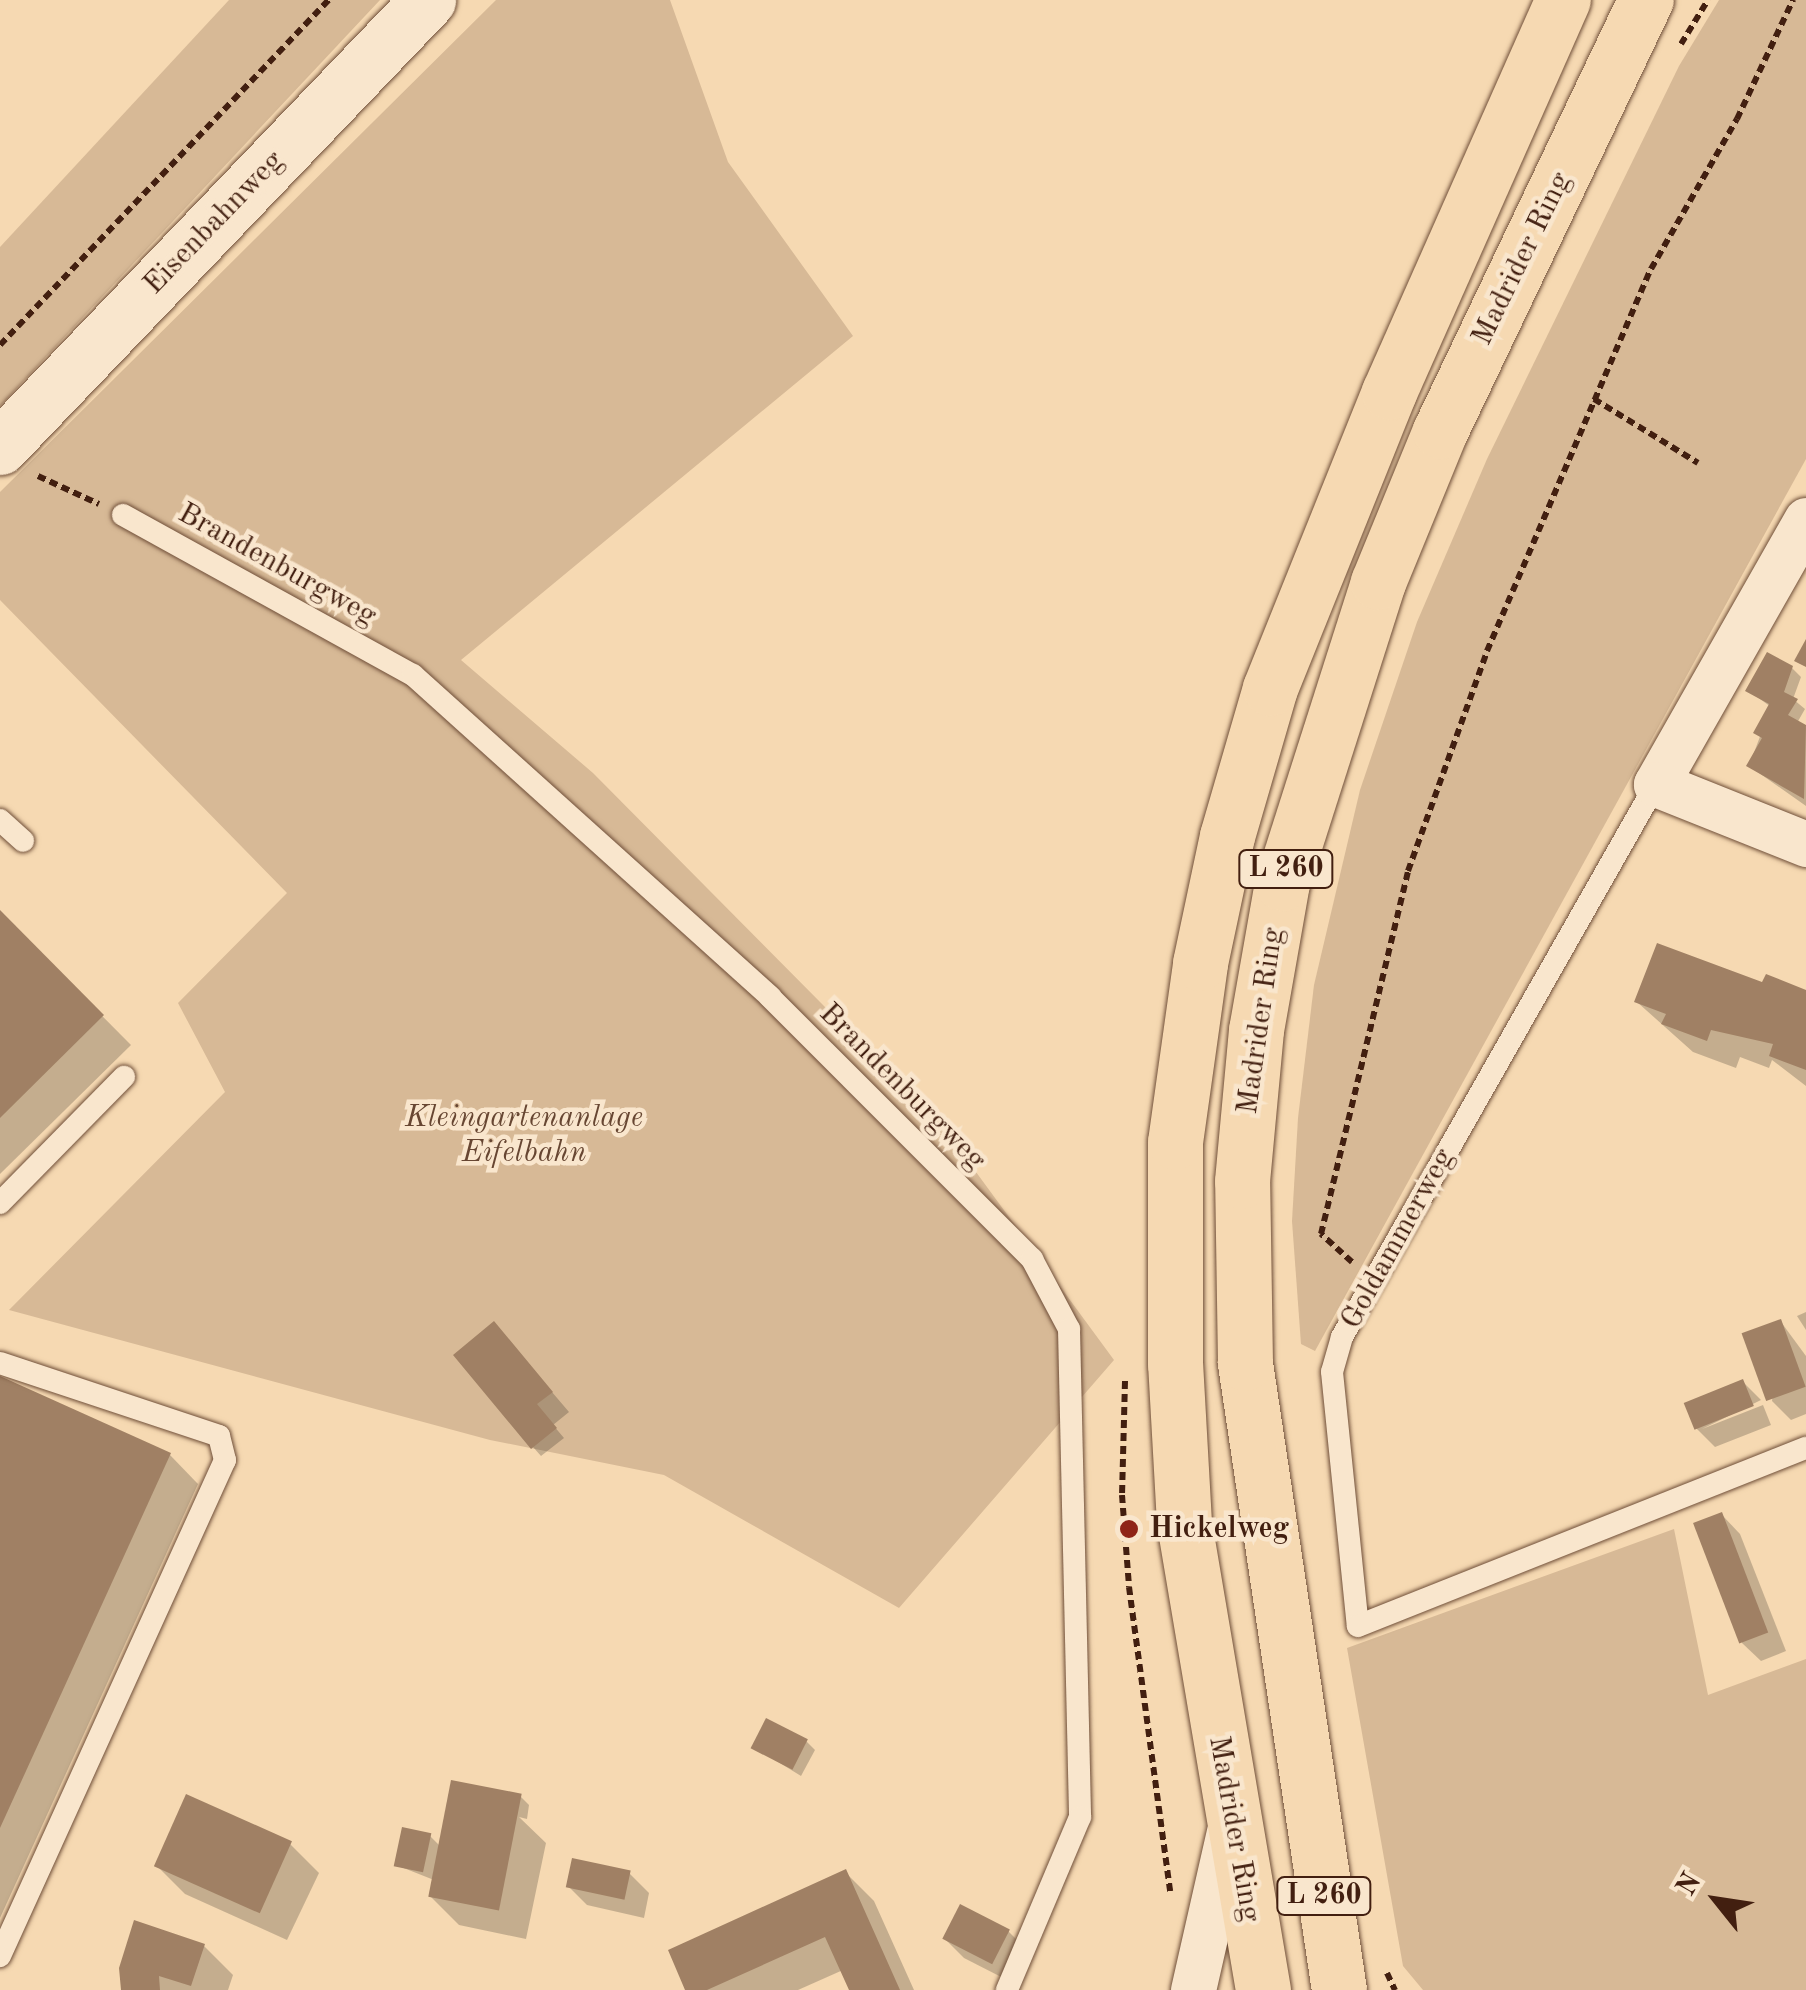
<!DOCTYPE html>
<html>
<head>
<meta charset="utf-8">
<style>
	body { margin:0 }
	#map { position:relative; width:1806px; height:1990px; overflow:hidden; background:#f6d9b2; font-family:"Old Standard TT",serif }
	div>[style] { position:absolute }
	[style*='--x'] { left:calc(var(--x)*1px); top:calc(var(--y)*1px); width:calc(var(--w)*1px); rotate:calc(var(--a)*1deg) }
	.green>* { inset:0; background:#d7b996 }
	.shadow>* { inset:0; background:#0003 }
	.building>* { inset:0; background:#a08064; transform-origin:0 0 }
	.path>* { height:6px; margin-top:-3px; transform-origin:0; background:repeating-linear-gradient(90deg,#421f10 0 8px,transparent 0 13px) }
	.roads { filter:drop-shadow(0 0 2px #6f4e38) drop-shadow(0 0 2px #6f4e38) }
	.service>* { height:22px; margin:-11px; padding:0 11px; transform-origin:11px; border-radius:11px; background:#f9e6cd }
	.minor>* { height:45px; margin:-22.5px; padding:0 22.5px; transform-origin:22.5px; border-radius:22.5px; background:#f9e6cd }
	.tertiary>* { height:55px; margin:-27.5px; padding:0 27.5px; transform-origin:27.5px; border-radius:27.5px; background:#f9e6cd }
	.primary>* { height:55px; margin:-27.5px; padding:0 27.5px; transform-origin:27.5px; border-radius:27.5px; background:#f6d9b2 }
	.dots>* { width:28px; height:28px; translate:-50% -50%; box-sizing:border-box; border:5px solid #f9e6cd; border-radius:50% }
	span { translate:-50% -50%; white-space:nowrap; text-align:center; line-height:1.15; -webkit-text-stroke:9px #f9e6cd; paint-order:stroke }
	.shield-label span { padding:2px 8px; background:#f9e6cd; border:2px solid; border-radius:8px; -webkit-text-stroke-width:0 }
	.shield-label { font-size:28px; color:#421f10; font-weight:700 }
	.street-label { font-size:30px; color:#421f10 }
	.park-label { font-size:30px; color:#674632; font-style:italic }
	.poi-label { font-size:30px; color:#421f10; font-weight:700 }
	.left { translate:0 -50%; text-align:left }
	.north { position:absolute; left:1666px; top:1850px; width:100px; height:100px; -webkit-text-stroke:8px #f9e6cd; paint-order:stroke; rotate:300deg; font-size:28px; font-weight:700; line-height:40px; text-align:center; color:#421f10 }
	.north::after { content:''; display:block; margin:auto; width:35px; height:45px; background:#421f10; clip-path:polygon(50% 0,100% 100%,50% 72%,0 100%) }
</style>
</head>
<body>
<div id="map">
	<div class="green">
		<i style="clip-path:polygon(229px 0,380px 0,0 406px,0 247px)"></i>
		<i style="clip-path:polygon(496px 0,670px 0,728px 162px,853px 336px,461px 660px,593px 773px,940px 1123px,1114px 1360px,899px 1608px,664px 1475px,490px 1440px,9px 1310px,225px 1092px,178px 1003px,287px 893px,0 600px,0 492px)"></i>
		<i style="clip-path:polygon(1719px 0,1806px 0,1806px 459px,1315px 1351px,1301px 1344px,1292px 1221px,1298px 1118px,1314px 985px,1360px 790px,1417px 622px,1487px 459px,1679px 66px)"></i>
		<i style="clip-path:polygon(1674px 1529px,1708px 1695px,1806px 1659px,1806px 1990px,1423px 1990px,1403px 1966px,1347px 1648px)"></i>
	</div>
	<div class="shadow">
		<i style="clip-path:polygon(1792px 668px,1801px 677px,1793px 699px,1805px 709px,1797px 723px,1806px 728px,1806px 806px,1749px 766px,1771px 707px,1749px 691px)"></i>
		<i style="clip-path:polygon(0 913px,131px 1045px,0 1174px)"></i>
		<i style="clip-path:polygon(1764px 985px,1806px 992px,1806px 1086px,1772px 1060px,1769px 1068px,1740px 1057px,1736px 1068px,1693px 1052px,1637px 1002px)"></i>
		<i style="clip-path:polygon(1806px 1312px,1806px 1330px,1797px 1316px)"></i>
		<i style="clip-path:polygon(1781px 1322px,1806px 1356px,1806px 1414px,1791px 1420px,1772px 1401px)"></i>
		<i style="clip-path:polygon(494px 1324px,569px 1412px,553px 1425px,564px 1438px,541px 1456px,533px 1447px)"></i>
		<i style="clip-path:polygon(0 1378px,170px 1455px,198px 1484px,0 1918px)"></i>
		<i style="clip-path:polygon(1742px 1381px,1761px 1400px,1702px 1429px,1763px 1405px,1771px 1425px,1715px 1447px,1696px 1428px)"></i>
		<i style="clip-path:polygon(1722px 1515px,1740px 1534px,1786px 1651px,1761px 1661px,1742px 1643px)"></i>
		<i style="clip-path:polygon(806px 1741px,815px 1750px,801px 1776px,754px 1747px)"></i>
		<i style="clip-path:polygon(521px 1797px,529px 1805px,527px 1819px,519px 1817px,546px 1843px,526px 1939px,459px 1925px,430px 1896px,434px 1880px,396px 1865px,429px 1835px,441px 1847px)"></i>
		<i style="clip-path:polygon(290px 1844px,319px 1873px,287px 1940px,185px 1894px,157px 1866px)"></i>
		<i style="clip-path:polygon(845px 1872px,874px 1901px,914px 1990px,852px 1990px,843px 1970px,798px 1990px,688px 1990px)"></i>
		<i style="clip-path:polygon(630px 1874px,649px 1893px,644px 1918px,587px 1905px,568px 1886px)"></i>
		<i style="clip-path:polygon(1008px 1931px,1027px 1950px,1011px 1982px,964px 1958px,945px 1939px)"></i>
		<i style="clip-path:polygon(204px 1946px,233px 1975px,228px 1990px,123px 1990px)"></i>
	</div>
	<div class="building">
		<i style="clip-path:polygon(1806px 639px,1806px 667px,1794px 661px)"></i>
		<i style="clip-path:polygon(1767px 652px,1793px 666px,1784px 692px,1798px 699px,1788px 715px,1806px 725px,1804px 799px,1746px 766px,1762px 738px,1753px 733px,1769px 704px,1745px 691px)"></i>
		<i style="clip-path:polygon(0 910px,104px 1015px,0 1118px)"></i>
		<i style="clip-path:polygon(1657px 943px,1762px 982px,1766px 974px,1806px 990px,1806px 1070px,1769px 1056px,1773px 1044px,1711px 1030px,1707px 1041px,1661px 1024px,1666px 1014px,1634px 1002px)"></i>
		<i style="left:1781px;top:1319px;width:72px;height:42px;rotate:70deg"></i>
		<i style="clip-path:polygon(494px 1321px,553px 1392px,537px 1404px,557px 1428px,531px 1449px,453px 1355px)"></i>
		<i style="clip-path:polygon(0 1376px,171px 1453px,0 1828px)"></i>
		<i style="left:1743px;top:1379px;width:29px;height:64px;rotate:68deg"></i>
		<i style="left:1722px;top:1512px;width:129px;height:31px;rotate:69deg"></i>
		<i style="left:766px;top:1718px;width:47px;height:34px;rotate:27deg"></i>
		<i style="left:451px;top:1780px;width:72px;height:119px;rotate:11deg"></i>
		<i style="left:186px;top:1794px;width:116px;height:79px;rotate:24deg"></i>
		<i style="left:402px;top:1827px;width:30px;height:40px;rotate:12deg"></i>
		<i style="left:572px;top:1858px;width:60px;height:30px;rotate:12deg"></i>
		<i style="clip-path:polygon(846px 1869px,900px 1990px,849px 1990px,825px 1937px,707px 1990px,685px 1990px,668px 1950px)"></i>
		<i style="left:960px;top:1904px;width:56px;height:39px;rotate:27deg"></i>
		<i style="clip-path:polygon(134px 1920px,205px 1944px,191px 1986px,159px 1976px,160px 1990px,121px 1990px,119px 1968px)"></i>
	</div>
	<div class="path">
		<i style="--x:1681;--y:44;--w:52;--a:-58.5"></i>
		<i style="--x:0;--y:345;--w:477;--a:-46.4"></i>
		<i style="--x:1594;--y:399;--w:122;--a:31.6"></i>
		<i style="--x:38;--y:476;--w:67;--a:24.7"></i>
		<i style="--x:1352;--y:1262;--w:42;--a:-137.9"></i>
		<i style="--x:1321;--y:1234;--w:373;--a:-76.5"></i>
		<i style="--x:1408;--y:871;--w:234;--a:-70.2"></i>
		<i style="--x:1487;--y:651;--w:416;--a:-66.8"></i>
		<i style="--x:1651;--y:269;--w:173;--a:-60.2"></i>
		<i style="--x:1737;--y:119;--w:132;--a:-64.8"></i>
		<i style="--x:1125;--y:1381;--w:114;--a:91.5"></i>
		<i style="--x:1122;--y:1495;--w:92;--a:85.6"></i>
		<i style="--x:1129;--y:1587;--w:307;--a:82.3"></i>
		<i style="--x:1387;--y:1973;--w:19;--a:65"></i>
	</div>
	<div class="roads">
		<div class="service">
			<i style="--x:123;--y:515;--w:331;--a:28.9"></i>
			<i style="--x:413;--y:675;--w:481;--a:42"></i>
			<i style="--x:770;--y:997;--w:371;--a:45"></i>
			<i style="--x:1032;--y:1259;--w:79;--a:62.1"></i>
			<i style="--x:1069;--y:1329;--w:488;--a:88.7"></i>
			<i style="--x:1080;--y:1817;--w:188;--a:112.9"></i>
			<i style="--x:1656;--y:784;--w:636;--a:119.59"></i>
			<i style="--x:1342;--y:1337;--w:36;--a:106"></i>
			<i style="--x:1332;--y:1372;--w:255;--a:84.2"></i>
			<i style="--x:1358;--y:1626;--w:482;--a:-21.7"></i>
			<i style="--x:0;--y:820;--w:31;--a:42"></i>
			<i style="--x:0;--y:1203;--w:177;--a:-45.5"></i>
			<i style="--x:0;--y:1363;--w:231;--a:18.4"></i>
			<i style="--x:219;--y:1436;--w:25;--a:76"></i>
			<i style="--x:225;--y:1460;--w:545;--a:114.4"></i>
		</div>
		<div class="minor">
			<i style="--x:1806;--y:520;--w:304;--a:119.6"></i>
			<i style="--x:1656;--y:784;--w:162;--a:21.8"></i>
			<i style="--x:1193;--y:1990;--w:162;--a:-77.2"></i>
		</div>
		<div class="tertiary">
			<i style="--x:0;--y:447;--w:619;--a:-46.24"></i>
		</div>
		<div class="primary">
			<i style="--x:1263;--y:1990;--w:474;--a:-99.6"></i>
			<i style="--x:1184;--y:1523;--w:159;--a:-93.2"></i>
			<i style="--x:1175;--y:1364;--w:222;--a:-90"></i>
			<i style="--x:1175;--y:1142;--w:181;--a:-82"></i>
			<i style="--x:1200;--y:963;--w:130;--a:-78"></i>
			<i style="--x:1227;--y:836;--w:154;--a:-73.8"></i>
			<i style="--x:1270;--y:688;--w:319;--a:-68.1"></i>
			<i style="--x:1389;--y:392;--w:429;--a:-66.1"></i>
			<i style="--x:1339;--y:1990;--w:634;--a:-98.53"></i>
			<i style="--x:1245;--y:1363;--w:182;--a:-90.9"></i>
			<i style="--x:1242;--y:1181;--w:152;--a:-84.7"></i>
			<i style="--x:1256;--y:1030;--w:149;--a:-80"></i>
			<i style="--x:1282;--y:883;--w:316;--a:-72.3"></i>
			<i style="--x:1378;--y:582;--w:163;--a:-67.7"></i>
			<i style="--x:1440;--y:431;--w:478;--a:-64.5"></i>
		</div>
	</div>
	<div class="dots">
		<i style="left:1129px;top:1529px;background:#8f2418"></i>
	</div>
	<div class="shield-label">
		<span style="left:1286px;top:869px">L 260</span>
		<span style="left:1324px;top:1896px">L 260</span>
	</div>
	<div class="street-label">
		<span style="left:214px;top:223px;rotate:-46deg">Eisenbahnweg</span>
		<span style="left:1522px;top:259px;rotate:-64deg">Madrider Ring</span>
		<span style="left:277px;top:565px;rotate:29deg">Brandenburgweg</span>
		<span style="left:1261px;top:1021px;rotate:-82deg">Madrider Ring</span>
		<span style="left:902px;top:1087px;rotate:45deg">Brandenburgweg</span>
		<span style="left:1398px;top:1239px;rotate:-61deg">Goldammerweg</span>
		<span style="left:1234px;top:1829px;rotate:80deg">Madrider Ring</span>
	</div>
	<div class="park-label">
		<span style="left:524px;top:1135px">Kleingartenanlage<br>Eifelbahn</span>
	</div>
	<div class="poi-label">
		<span class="left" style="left:1149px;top:1529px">Hickelweg</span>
	</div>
	<div class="north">N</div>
</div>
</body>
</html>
